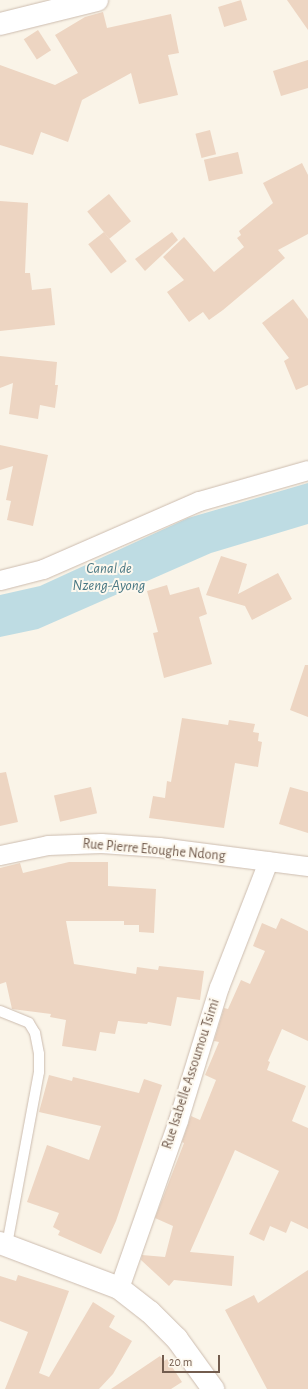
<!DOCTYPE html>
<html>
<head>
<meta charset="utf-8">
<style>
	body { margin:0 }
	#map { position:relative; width:308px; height:1389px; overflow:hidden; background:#faf4e8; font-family:"Alegreya Sans",sans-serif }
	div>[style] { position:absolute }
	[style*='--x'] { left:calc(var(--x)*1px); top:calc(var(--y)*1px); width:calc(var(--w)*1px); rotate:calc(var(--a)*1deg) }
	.water>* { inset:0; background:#bedce3 }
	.building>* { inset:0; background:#edd5c2; transform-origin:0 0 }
	.roads { filter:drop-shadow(0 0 1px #ccbcaf) drop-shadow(0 0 1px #ccbcaf) }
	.lane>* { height:10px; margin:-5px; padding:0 5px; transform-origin:5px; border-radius:5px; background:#fff }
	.street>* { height:19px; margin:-9.5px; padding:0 9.5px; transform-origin:9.5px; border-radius:9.5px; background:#fff }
	.secondary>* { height:22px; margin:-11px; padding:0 11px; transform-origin:11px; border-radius:11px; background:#fff }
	span { translate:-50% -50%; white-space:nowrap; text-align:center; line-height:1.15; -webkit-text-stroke:4px #fdf8ee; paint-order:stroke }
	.street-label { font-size:14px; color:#725c4e }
	.water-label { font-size:15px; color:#4a7884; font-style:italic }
	.scale { position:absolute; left:162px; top:1355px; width:58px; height:18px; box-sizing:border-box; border:2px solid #725c4e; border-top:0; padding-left:5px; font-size:12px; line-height:14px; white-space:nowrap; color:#725c4e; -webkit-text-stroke:3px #fdf8ee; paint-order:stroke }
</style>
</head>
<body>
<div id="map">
	<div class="water">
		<i style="clip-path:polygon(308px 483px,308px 524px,211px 553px,38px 629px,0 637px,0 595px,40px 586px,188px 518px)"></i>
	</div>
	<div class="building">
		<i style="left:241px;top:0;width:21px;height:24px;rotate:73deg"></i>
		<i style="clip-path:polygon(287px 0,308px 0,308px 30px)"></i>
		<i style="clip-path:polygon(103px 12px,107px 28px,171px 14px,179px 53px,168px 55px,178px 95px,139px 104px,131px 73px,82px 100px,68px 142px,41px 132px,33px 155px,0 145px,0 65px,55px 85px,78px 73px,55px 35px,85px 17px)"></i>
		<i style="left:38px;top:30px;width:24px;height:17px;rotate:57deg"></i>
		<i style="clip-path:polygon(308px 60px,308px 88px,281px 96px,273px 71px)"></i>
		<i style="left:210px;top:130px;width:25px;height:15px;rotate:76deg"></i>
		<i style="left:238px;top:152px;width:22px;height:35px;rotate:77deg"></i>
		<i style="clip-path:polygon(302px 163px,308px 175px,308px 234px,278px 250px,285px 258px,223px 310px,209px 320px,203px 312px,189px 322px,167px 292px,184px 280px,163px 257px,184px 237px,214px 272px,244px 247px,237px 238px,241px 235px,239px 231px,273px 203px,263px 183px)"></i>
		<i style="left:109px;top:194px;width:35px;height:28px;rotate:51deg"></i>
		<i style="clip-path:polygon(0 201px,28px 203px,25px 273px,30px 273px,32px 290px,51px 288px,55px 325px,0 331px)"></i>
		<i style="left:104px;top:232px;width:37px;height:20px;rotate:52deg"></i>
		<i style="clip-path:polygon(172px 232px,178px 240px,145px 271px,135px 259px)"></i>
		<i style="clip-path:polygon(293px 299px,308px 319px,308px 385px,296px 390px,284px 361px,289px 358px,262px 323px)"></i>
		<i style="clip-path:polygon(0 356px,57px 362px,55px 385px,58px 385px,55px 408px,40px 405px,38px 419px,9px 414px,13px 383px,0 388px)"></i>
		<i style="clip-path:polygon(0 445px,48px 455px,33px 526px,7px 520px,11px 501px,6px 500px,13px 466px,0 470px)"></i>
		<i style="clip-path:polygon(221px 556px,247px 564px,238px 594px,278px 573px,292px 599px,252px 620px,245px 606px,206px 595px)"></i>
		<i style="clip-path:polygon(167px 585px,170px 595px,199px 587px,207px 614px,199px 617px,212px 664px,164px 678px,153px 633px,158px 632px,147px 591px)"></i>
		<i style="clip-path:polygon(305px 665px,308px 665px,308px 717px,290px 710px)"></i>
		<i style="clip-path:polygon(182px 718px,228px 725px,229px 720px,255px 724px,253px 732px,259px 733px,258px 741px,262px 742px,258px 767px,235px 763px,224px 828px,149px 818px,153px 796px,165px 798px,167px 781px,171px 782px)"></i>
		<i style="clip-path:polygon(6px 772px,18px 822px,0 826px,0 773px)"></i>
		<i style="left:91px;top:787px;width:27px;height:38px;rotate:77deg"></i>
		<i style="clip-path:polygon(290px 787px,308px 792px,308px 833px,279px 824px)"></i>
		<i style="clip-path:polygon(69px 862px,108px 862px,108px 886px,156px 889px,154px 933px,139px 932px,139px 925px,124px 925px,124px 921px,66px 921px,74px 964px,136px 974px,137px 967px,158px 970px,159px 966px,204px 971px,200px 1000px,177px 997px,171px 1026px,148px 1022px,147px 1024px,118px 1021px,115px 1034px,100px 1032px,96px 1051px,62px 1046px,66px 1020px,50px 1017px,51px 1014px,12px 1009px,6px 982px,0 984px,0 868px,20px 863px,23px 873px)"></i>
		<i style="clip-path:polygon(281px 918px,308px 931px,308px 1041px,282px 1029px,268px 1061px,270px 1062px,267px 1070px,306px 1086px,292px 1121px,308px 1128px,308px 1229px,291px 1221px,286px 1233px,270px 1226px,264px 1241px,249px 1234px,279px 1171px,235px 1150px,190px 1252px,234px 1256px,232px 1286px,174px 1280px,169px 1286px,141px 1260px,142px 1255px,165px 1257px,173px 1226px,155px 1218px,184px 1143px,182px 1142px,191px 1116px,200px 1120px,216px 1080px,205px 1075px,219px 1042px,214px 1041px,224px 1008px,228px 1009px,241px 980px,250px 984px,265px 951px,253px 946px,262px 923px,276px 929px)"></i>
		<i style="clip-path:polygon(49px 1075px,72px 1081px,73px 1077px,139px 1093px,144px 1079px,162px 1085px,116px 1221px,101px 1254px,58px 1235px,60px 1231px,53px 1227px,59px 1213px,27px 1202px,47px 1145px,89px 1160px,101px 1126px,39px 1112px)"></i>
		<i style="clip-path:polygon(308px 1270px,308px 1389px,267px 1389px,225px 1310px,254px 1295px,258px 1303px)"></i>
		<i style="clip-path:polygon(18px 1275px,69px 1291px,39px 1373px,49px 1377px,93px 1302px,115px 1316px,109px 1327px,132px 1341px,113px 1374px,99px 1389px,5px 1389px,28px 1332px,0 1321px,0 1276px,16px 1281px)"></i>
		<i style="clip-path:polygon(160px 1356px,164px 1361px,167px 1359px,182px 1382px,171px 1389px,111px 1389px)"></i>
	</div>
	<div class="roads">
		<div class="lane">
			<i style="--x:0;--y:1011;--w:31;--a:22"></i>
			<i style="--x:29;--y:1023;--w:12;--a:59"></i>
			<i style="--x:35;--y:1033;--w:21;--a:79"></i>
			<i style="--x:39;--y:1054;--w:18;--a:90"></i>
			<i style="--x:39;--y:1072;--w:176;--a:100.5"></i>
		</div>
		<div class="street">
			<i style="--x:0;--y:580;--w:44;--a:-14.3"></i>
			<i style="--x:43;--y:569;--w:170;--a:-23.6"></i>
			<i style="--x:199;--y:501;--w:113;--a:-15.9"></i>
			<i style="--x:0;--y:855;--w:49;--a:-11.8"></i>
			<i style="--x:48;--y:845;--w:53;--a:-2.2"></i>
			<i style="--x:101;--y:843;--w:58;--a:3.9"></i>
			<i style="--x:159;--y:847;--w:150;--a:7.3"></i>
			<i style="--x:119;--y:1288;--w:178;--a:-70.6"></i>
			<i style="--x:178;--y:1120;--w:139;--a:-72.9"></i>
			<i style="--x:219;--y:987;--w:135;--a:-68.7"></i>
		</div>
		<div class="secondary">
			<i style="--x:0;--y:24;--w:100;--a:-13.9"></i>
			<i style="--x:0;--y:1243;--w:127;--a:20.7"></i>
			<i style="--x:119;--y:1288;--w:39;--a:38"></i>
			<i style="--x:150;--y:1312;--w:38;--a:45"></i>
			<i style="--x:177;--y:1339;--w:62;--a:54.2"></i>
		</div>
	</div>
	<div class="street-label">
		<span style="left:154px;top:850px;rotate:5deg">Rue Pierre Etoughe Ndong</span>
		<span style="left:191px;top:1074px;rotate:-72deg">Rue Isabelle Assoumou Tsimi</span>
	</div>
	<div class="water-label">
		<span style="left:109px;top:577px">Canal de<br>Nzeng-Ayong</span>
	</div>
	<div class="scale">20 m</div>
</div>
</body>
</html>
